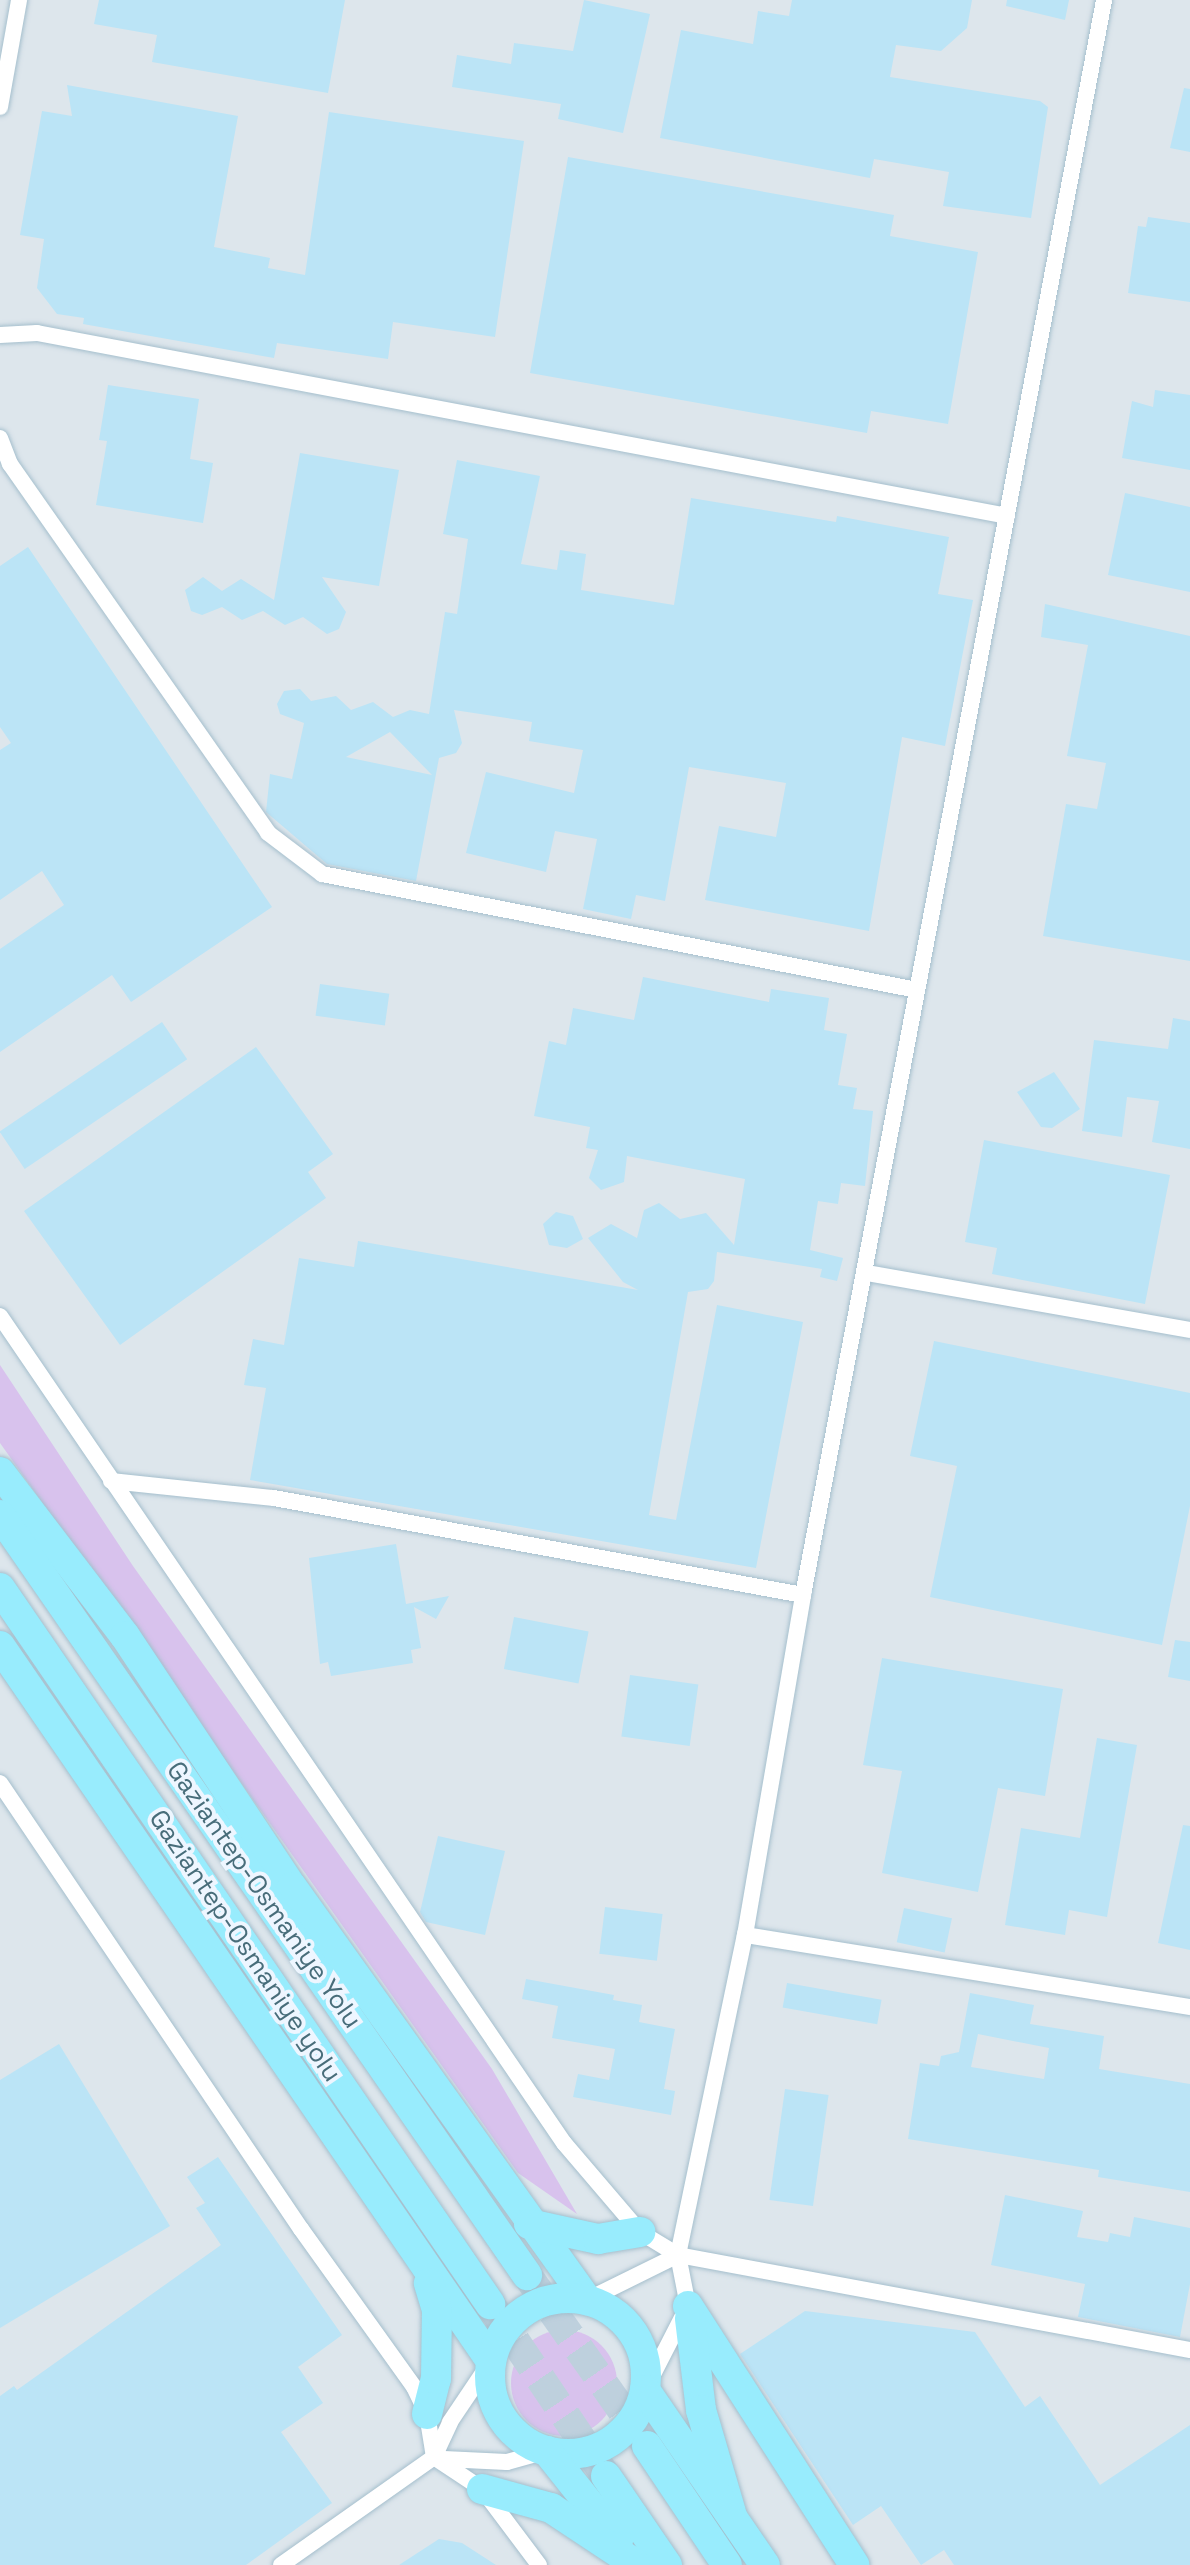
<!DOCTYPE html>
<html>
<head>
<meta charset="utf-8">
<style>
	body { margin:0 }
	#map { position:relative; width:1190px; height:2565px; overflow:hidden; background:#e6f1fe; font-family:"Space Grotesk",sans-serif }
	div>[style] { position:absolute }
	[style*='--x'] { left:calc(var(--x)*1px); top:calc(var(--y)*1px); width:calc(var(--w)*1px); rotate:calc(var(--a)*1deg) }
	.industrial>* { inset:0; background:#dde6ec; transform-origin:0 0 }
	.green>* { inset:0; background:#d8c2ed }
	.round { border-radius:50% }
	.building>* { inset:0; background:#bbe4f6; transform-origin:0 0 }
	.highway-tunnel>* { height:30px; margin-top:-15px; transform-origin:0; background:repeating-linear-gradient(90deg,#bed0dd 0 30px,transparent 0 45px) }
	.roads { filter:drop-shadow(0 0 2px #a5bfcd) drop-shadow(0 0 2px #a5bfcd) }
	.street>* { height:16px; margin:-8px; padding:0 8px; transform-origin:8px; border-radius:8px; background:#fff }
	.highway>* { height:30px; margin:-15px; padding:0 15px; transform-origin:15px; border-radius:15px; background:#98ecfd }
	.highway>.ring { margin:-15px; padding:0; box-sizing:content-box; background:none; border:30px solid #98ecfd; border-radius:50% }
	span { translate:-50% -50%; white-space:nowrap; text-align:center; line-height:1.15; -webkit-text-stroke:8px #eef6ff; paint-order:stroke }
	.street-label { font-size:26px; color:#486d7a }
</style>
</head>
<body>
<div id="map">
	<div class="industrial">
		<i style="left:0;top:0;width:1190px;height:2565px"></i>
	</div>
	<div class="green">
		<i style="clip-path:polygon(0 1365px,133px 1566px,492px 2069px,577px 2214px,518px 2173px,0 1443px)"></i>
		<i class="round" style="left:511px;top:2330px;width:106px;height:106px"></i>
	</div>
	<div class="building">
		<i style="clip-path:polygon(99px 0,345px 0,328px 93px,152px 62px,157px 35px,94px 24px)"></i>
		<i style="clip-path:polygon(584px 0,650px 14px,623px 133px,558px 119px,561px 104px,452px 87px,457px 55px,511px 64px,514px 43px,573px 51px)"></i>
		<i style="clip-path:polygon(792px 0,972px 0,967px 28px,941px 51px,896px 45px,890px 77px,1040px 101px,1048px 107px,1031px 218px,943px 206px,949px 172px,874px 159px,870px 178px,660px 138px,681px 30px,753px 44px,758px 11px,789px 16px)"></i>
		<i style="clip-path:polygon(1007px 0,1069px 0,1065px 20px,1006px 6px)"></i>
		<i style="clip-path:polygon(67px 85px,238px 116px,214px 247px,270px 258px,268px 268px,305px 275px,329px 112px,524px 141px,495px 337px,393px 322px,388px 359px,277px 343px,274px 358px,83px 324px,84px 318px,57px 314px,37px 288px,44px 239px,20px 235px,42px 111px,72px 116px)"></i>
		<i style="clip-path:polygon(1184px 88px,1190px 89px,1190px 152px,1170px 148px)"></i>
		<i style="clip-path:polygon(568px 157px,894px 215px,890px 236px,978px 252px,948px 424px,871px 411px,867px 433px,530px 373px)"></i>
		<i style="clip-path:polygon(1148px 217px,1190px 223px,1190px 302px,1128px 293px,1138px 226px,1146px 227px)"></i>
		<i style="clip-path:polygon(108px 385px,199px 399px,190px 459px,213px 463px,203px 523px,96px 505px,107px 441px,99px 440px)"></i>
		<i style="clip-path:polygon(1155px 390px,1190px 395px,1190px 470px,1122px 458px,1132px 401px,1153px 407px)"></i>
		<i style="clip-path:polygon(300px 453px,399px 470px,379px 586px,322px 577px,346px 612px,339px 629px,327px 634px,303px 617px,285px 625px,263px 611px,242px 620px,222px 607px,202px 615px,191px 611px,185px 590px,203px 577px,222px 591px,241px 579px,274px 600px)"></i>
		<i style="clip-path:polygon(evenodd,457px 460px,540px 476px,521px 564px,557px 570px,560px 550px,586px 554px,581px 590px,674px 605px,691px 498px,836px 522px,837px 516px,949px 537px,938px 594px,973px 600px,945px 746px,902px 737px,869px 931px,705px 900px,719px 826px,776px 837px,786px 783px,689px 767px,665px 901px,636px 895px,631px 919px,583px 909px,597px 839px,555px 831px,546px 872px,466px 853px,486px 772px,574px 793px,583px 750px,529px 741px,532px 722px,454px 710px,462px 743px,456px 753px,439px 758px,416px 881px,327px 864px,266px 812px,270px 774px,292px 779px,304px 723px,280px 714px,277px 704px,284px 691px,300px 689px,311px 701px,336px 696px,351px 710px,373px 702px,393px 717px,410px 710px,429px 714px,445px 612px,457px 614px,468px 539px,443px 534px,457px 460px,390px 732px,432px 775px,346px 757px,390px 732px)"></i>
		<i style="clip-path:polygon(1125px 493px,1190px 507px,1190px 592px,1108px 575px)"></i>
		<i style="clip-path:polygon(28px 547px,272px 907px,131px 1002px,112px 975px,0 1052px,0 949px,64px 905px,42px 871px,0 900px,0 750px,11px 743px,0 727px,0 566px)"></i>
		<i style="clip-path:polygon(1045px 604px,1190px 636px,1190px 961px,1043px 936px,1066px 804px,1097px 809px,1106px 763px,1067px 756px,1088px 645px,1041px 637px)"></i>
		<i style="clip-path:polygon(643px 977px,769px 1002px,771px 989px,829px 998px,824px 1030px,847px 1034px,838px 1085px,857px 1088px,853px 1109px,873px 1111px,865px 1186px,841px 1183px,838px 1204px,818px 1201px,810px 1250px,843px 1258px,837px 1281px,820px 1277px,822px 1269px,717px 1252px,714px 1281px,708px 1289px,688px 1292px,649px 1515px,676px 1520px,717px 1305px,803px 1322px,756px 1568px,250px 1480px,266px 1388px,244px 1385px,253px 1339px,284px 1345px,299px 1258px,354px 1267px,358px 1241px,638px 1290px,623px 1282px,588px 1238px,611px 1224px,637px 1238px,644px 1210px,659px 1203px,680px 1219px,706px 1213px,734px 1245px,745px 1179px,627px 1156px,624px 1182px,601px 1190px,589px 1178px,598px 1150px,586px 1148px,590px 1127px,534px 1116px,549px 1041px,566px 1045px,573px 1008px,634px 1020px)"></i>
		<i style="left:320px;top:984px;width:70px;height:32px;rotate:8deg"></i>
		<i style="clip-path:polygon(1173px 1018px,1190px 1021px,1190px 1149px,1152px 1142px,1159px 1101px,1127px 1097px,1122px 1137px,1082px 1131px,1094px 1040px,1168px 1049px)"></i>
		<i style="left:162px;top:1022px;width:45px;height:196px;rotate:56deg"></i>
		<i style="clip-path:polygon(256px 1047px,333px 1154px,308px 1172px,326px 1198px,120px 1345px,24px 1211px)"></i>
		<i style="clip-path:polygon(1054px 1072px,1080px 1109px,1052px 1128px,1041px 1127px,1017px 1092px)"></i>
		<i style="clip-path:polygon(984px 1140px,1170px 1175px,1145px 1304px,992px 1274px,997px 1248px,965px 1242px)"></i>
		<i style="clip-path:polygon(556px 1212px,573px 1216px,583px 1239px,567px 1248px,549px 1245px,543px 1224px)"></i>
		<i style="clip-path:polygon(934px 1341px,1190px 1393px,1190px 1506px,1162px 1645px,930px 1597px,957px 1466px,910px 1456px)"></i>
		<i style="clip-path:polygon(396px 1544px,406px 1604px,449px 1596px,436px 1619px,414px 1607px,421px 1648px,411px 1650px,413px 1663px,331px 1676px,328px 1662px,320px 1664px,309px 1558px)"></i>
		<i style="left:514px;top:1617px;width:76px;height:53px;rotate:11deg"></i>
		<i style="clip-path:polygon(1175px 1640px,1190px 1642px,1190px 1681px,1168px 1677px)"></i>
		<i style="clip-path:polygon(882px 1658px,1063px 1689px,1045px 1796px,998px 1788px,978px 1892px,882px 1873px,902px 1771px,863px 1765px)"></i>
		<i style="left:630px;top:1675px;width:69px;height:62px;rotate:8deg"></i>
		<i style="clip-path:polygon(1097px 1738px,1137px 1745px,1107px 1917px,1069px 1910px,1065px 1935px,1005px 1925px,1021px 1828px,1080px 1838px)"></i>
		<i style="clip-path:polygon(1183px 1825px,1190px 1826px,1190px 1950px,1158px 1943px)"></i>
		<i style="clip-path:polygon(438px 1836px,505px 1851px,485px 1935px,426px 1922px,420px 1912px)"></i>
		<i style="left:605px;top:1907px;width:58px;height:47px;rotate:7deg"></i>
		<i style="left:904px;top:1908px;width:49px;height:35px;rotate:12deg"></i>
		<i style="clip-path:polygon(526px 1979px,614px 1995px,613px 2000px,642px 2005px,639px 2022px,675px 2029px,664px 2089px,675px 2091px,671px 2115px,573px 2097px,578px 2074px,609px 2080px,615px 2049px,552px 2038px,558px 2006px,522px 1999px)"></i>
		<i style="left:787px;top:1983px;width:96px;height:25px;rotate:10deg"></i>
		<i style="clip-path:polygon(evenodd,970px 1993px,1034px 2005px,1030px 2024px,1104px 2036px,1099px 2069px,1190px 2084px,1190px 2192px,1098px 2177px,1099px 2170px,908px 2139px,920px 2063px,939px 2066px,941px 2056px,959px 2052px,970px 1993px,978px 2034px,1049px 2048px,1044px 2079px,971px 2067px,978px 2034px)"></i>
		<i style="clip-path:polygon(59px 2044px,170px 2226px,0 2328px,0 2080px)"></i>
		<i style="left:785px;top:2089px;width:44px;height:112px;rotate:8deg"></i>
		<i style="clip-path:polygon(218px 2157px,342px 2335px,298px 2367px,323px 2403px,281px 2432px,332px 2503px,246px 2565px,0 2565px,0 2396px,14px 2386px,17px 2390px,221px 2245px,196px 2208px,205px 2203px,187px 2177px)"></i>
		<i style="clip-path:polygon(1005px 2195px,1083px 2211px,1077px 2237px,1108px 2242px,1110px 2233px,1130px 2237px,1134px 2217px,1190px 2228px,1190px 2284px,1180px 2337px,1078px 2317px,1085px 2284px,991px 2265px)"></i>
		<i style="clip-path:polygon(805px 2311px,975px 2332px,1025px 2407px,1040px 2396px,1100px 2485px,1190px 2425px,1190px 2565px,954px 2565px,944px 2550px,921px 2565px,881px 2506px,853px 2525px,740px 2354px)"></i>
		<i style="clip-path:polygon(439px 2539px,462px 2543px,496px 2565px,399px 2565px)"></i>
	</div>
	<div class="highway-tunnel">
		<i style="--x:527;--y:2275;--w:209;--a:54.9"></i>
		<i style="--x:490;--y:2304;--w:207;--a:56"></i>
	</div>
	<div class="roads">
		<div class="street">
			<i style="--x:0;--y:107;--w:109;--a:-79.9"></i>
			<i style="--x:0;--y:335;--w:37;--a:-3"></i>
			<i style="--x:37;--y:333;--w:987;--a:10.68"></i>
			<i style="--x:0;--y:438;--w:28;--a:69"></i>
			<i style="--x:10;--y:464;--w:450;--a:55"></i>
			<i style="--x:268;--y:833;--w:68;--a:37.2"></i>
			<i style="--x:322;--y:874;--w:606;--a:11.03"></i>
			<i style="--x:867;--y:1273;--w:328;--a:10"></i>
			<i style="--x:0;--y:1316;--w:1001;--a:55.71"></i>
			<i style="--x:564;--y:2143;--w:117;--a:49.5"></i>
			<i style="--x:640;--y:2232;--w:44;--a:31.2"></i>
			<i style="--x:678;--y:2255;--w:52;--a:78.9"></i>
			<i style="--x:688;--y:2306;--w:94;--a:117.1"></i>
			<i style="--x:111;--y:1481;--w:164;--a:6"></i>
			<i style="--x:274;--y:1498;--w:538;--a:10.39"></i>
			<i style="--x:0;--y:1783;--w:538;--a:55.99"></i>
			<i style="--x:301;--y:2229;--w:194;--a:54.4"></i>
			<i style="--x:414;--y:2387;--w:30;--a:64"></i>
			<i style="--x:427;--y:2414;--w:44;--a:80.8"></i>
			<i style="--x:434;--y:2457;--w:58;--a:33.7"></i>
			<i style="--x:482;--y:2489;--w:95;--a:53.1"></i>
			<i style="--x:745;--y:1935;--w:451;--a:9.2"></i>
			<i style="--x:678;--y:2255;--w:327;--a:-78.2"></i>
			<i style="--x:745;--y:1935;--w:345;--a:-80.3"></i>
			<i style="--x:803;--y:1595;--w:1623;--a:-79.31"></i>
			<i style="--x:587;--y:2300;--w:102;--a:-26.3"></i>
			<i style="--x:678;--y:2255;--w:521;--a:10.51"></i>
			<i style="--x:444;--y:2459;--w:63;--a:2.7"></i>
			<i style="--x:507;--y:2462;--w:41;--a:-15.4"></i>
			<i style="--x:281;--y:2565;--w:187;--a:-35.2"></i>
			<i style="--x:434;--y:2457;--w:38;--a:-65"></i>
			<i style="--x:450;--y:2422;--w:73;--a:-56.1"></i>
		</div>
		<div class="highway">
			<i style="--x:0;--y:1472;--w:206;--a:52.7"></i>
			<i style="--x:125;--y:1636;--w:301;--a:56.4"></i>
			<i style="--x:292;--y:1887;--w:508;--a:54.46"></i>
			<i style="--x:0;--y:1515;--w:925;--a:55.26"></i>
			<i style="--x:0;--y:1588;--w:868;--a:55.61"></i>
			<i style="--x:0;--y:1646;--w:867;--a:55.52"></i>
			<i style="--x:529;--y:2224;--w:71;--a:12.3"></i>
			<i style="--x:598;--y:2239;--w:43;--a:-9.5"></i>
			<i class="ring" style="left:490px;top:2298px;width:126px;height:126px"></i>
			<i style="--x:688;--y:2306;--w:308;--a:57.3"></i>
			<i style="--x:690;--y:2319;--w:92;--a:83.1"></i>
			<i style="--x:701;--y:2410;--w:110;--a:73.7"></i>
			<i style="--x:645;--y:2390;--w:212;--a:55.6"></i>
			<i style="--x:427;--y:2414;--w:36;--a:-76"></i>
			<i style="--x:436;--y:2379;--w:69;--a:-89.2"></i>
			<i style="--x:437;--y:2310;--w:28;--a:-107"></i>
			<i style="--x:647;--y:2446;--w:143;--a:56.1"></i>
			<i style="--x:547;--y:2451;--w:114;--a:51.4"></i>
			<i style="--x:606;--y:2476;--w:108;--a:55.6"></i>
			<i style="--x:482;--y:2489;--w:72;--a:15.4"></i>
			<i style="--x:551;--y:2508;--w:100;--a:33.5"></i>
		</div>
	</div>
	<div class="street-label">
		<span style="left:264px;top:1895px;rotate:55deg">Gaziantep-Osmaniye Yolu</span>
		<span style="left:245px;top:1946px;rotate:56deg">Gaziantep-Osmaniye yolu</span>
	</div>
</div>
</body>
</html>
